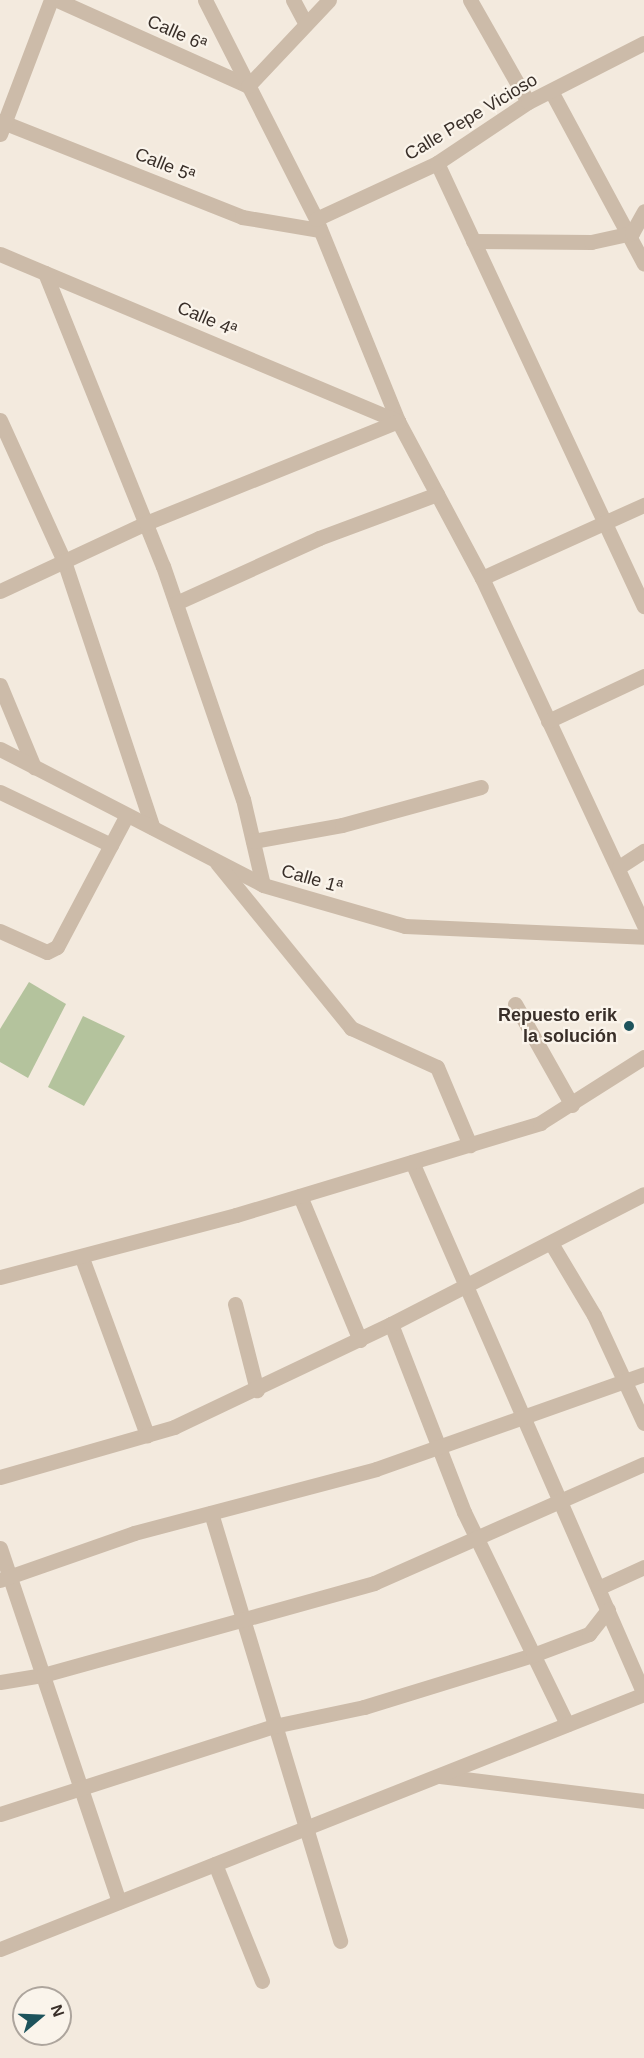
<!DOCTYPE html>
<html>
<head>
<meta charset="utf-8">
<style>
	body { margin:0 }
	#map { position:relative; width:644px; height:2058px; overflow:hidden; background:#f3eade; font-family:Helvetica,sans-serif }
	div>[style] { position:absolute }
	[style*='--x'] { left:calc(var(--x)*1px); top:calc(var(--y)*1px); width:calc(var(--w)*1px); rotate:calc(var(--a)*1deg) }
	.green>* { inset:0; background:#b4c39d }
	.minor>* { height:15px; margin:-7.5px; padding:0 7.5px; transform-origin:7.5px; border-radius:7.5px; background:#ccbba9 }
	.dots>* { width:16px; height:16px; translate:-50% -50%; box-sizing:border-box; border:3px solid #faf4eb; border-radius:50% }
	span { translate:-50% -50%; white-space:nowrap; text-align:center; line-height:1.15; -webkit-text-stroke:4.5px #faf4eb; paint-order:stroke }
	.street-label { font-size:18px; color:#392f29 }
	.poi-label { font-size:18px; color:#392f29; font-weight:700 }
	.right { translate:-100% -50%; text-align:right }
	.north { position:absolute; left:12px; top:1986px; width:60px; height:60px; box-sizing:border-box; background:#faf4eb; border:2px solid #ada59d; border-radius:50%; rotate:71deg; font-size:16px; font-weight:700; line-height:24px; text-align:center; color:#392f29 }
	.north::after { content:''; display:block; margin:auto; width:21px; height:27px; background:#1d535c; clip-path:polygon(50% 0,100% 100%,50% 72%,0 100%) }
</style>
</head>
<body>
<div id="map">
	<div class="green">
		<i style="clip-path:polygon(29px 982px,66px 1004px,28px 1078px,0 1062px,0 1029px)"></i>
		<i style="clip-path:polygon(83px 1016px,125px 1036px,84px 1106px,48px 1087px)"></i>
	</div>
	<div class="minor">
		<i style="--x:57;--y:0;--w:209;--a:24.2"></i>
		<i style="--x:205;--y:0;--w:246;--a:63.1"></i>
		<i style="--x:316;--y:219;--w:218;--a:67.9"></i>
		<i style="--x:398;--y:421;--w:178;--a:61.9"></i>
		<i style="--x:482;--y:578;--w:383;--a:65"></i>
		<i style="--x:293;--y:0;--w:27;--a:62"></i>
		<i style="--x:470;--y:0;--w:117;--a:60.4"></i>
		<i style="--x:248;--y:86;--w:118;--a:-46.7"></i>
		<i style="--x:551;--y:91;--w:196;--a:61.7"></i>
		<i style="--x:0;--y:121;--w:260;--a:21.6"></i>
		<i style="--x:242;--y:217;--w:79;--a:9.5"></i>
		<i style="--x:0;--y:134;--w:143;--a:-69.2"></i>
		<i style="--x:437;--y:163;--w:489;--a:65"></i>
		<i style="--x:316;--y:219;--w:133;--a:-24.8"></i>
		<i style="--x:437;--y:163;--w:110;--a:-33.8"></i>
		<i style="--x:528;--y:102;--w:130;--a:-27"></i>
		<i style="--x:473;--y:241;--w:118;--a:0.5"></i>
		<i style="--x:591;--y:242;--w:42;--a:-12.4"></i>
		<i style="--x:632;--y:233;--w:25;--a:-61"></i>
		<i style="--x:0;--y:254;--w:432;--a:22.8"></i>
		<i style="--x:45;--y:273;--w:316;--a:68.1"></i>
		<i style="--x:163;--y:566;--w:246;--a:71.1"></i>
		<i style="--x:243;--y:799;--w:88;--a:76.9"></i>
		<i style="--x:0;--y:420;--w:155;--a:65.6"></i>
		<i style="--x:64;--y:561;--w:281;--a:71.6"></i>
		<i style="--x:482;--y:578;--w:178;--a:-24.3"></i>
		<i style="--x:0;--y:591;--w:161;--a:-25"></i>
		<i style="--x:146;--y:523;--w:272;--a:-22"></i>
		<i style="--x:176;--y:603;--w:157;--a:-24.4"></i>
		<i style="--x:319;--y:538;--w:126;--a:-20.4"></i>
		<i style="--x:0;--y:685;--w:89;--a:67.5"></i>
		<i style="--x:548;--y:721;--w:106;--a:-25.1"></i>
		<i style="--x:0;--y:749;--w:296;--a:27.3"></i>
		<i style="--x:263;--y:885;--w:148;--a:16.1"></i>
		<i style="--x:405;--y:926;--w:239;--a:2.6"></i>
		<i style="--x:0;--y:792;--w:123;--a:25.5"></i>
		<i style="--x:253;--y:841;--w:90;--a:-10.2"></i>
		<i style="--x:342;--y:825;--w:144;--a:-15.3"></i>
		<i style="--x:217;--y:863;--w:213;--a:50.9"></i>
		<i style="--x:351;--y:1028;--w:94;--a:24.4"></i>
		<i style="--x:437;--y:1067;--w:85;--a:67.1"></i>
		<i style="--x:619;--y:867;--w:30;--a:-33"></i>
		<i style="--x:0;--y:931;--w:51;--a:24.1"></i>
		<i style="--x:47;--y:952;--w:11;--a:-27"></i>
		<i style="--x:57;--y:947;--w:149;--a:-62.1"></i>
		<i style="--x:515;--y:1004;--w:116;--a:60.6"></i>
		<i style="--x:412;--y:1162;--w:580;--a:66.44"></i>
		<i style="--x:300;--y:1196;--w:156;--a:67.4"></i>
		<i style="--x:551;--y:1243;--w:84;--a:59.2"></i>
		<i style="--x:594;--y:1315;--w:119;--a:65.2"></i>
		<i style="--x:82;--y:1258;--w:189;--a:69.8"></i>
		<i style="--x:0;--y:1277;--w:244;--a:-14.7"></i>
		<i style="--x:236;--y:1215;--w:318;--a:-16.8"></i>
		<i style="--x:540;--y:1123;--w:123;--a:-32.4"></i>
		<i style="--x:235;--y:1304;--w:89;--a:75.7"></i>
		<i style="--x:391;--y:1324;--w:202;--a:68.8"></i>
		<i style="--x:464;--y:1512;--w:236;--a:64.1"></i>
		<i style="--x:0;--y:1477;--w:181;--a:-16"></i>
		<i style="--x:174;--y:1427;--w:240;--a:-25.4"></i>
		<i style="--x:391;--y:1324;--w:284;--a:-27.2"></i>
		<i style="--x:211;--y:1513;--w:447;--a:73.2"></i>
		<i style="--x:0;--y:1548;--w:373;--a:71.4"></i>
		<i style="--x:0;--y:1580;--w:142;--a:-19.3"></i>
		<i style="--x:134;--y:1533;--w:250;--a:-14.8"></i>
		<i style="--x:376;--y:1469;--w:284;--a:-19.5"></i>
		<i style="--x:598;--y:1588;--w:51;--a:-24.5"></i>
		<i style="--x:0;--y:1682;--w:44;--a:-9.2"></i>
		<i style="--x:43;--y:1675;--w:344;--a:-15.5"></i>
		<i style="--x:374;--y:1583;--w:295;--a:-23.8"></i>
		<i style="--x:440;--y:1776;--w:206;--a:7"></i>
		<i style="--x:0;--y:1814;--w:288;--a:-17.8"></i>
		<i style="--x:274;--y:1726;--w:92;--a:-11.9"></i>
		<i style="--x:364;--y:1707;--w:177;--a:-17.1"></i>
		<i style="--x:533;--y:1655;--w:60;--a:-20.6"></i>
		<i style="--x:589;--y:1634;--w:31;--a:-52"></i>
		<i style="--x:215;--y:1864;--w:126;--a:68.1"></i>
		<i style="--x:0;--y:1949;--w:693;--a:-21.6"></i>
	</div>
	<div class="dots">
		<i style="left:629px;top:1026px;background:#1d535c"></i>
	</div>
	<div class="street-label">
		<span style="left:177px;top:33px;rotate:24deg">Calle 6ª</span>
		<span style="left:471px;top:117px;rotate:-31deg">Calle Pepe Vicioso</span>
		<span style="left:165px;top:165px;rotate:22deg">Calle 5ª</span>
		<span style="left:207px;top:319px;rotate:23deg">Calle 4ª</span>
		<span style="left:312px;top:879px;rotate:16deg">Calle 1ª</span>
	</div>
	<div class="poi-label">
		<span class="right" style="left:617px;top:1026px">Repuesto erik<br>la solución</span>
	</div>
	<div class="north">N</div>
</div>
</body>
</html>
